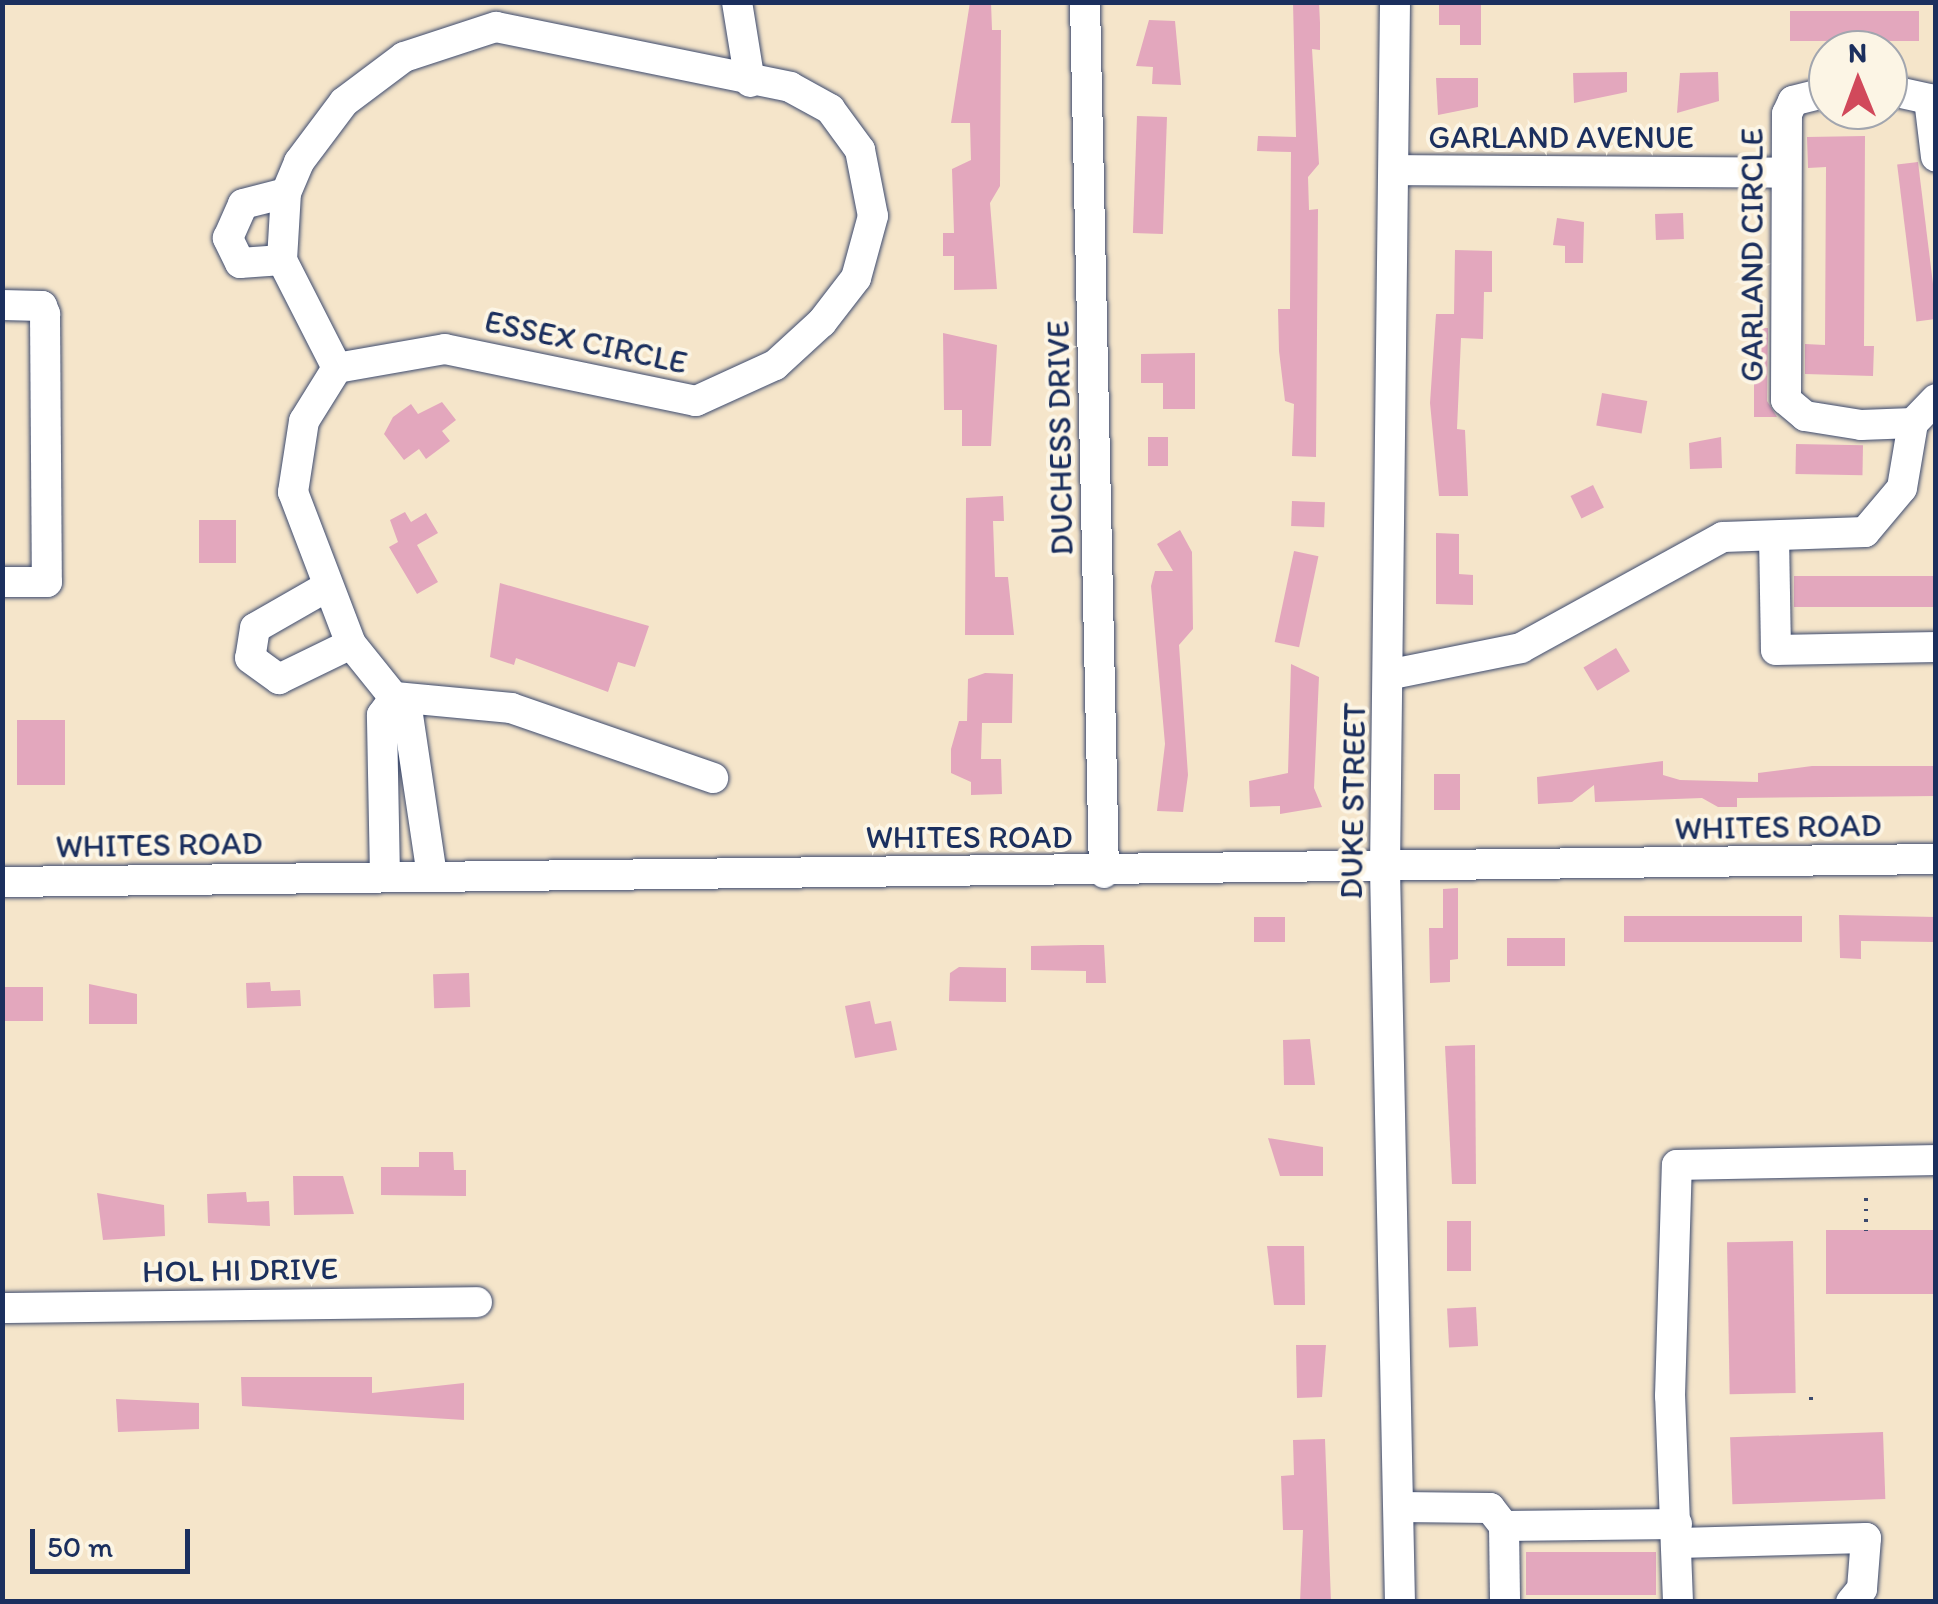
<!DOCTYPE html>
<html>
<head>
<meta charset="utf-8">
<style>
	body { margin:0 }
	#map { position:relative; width:1938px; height:1604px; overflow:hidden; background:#f5e5ca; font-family:Itim,sans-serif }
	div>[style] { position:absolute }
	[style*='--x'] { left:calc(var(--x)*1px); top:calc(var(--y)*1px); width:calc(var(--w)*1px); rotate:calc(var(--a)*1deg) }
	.building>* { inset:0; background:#e3a7bd; transform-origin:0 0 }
	.path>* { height:4px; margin-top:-2px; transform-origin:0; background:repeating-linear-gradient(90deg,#3c4a6e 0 2.5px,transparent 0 10.5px) }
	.roads { filter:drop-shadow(0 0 2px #3c4a6e) drop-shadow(0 0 2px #3c4a6e) }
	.minor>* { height:30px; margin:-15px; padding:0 15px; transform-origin:15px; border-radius:15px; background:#fff }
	span { translate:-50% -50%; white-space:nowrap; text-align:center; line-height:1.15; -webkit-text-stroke:8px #fcf5e5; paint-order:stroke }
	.street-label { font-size:32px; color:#1b2f5e }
	.frame { position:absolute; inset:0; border:5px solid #1b2f5e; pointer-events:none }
	.north { position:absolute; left:1808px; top:30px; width:100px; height:100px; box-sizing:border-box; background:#fcf5e5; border:2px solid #a2a6af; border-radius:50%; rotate:359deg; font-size:28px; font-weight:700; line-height:40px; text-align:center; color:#1b2f5e }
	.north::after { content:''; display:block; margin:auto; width:35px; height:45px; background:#d1495b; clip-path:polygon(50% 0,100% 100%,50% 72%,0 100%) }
	.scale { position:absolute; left:30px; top:1529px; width:160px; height:45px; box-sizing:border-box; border:5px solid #1b2f5e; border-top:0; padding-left:12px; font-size:30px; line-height:35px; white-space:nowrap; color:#1b2f5e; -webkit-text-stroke:8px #fcf5e5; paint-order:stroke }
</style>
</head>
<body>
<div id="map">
	<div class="building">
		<i style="clip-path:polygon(970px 2px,991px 2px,992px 30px,1001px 30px,1000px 186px,990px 203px,997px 289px,954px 290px,954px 256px,943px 256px,943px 233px,954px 233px,952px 169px,971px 160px,970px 123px,951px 123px)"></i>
		<i style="clip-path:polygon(1293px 2px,1319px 2px,1320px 23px,1320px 50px,1312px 49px,1319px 164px,1308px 177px,1309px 210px,1318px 209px,1316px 457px,1292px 456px,1294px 404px,1285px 401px,1279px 351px,1278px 309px,1290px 309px,1291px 152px,1257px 151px,1258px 136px,1296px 137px)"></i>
		<i style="clip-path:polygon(1439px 2px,1481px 2px,1481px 45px,1460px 45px,1460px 25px,1439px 25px)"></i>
		<i style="left:1790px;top:11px;width:129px;height:30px"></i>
		<i style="clip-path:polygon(1149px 20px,1175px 21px,1181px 85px,1152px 84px,1153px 67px,1136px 66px)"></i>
		<i style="clip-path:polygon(1627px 72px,1627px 92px,1574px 103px,1573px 73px)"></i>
		<i style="clip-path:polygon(1718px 72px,1719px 101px,1677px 113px,1680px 73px)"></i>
		<i style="clip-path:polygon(1436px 78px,1478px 78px,1478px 107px,1438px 115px)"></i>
		<i style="left:1137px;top:116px;width:30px;height:117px;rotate:2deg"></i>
		<i style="clip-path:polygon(1865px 136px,1864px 346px,1874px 346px,1873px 376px,1805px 374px,1805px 344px,1825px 345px,1826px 167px,1808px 168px,1807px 137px)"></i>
		<i style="left:1918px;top:162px;width:158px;height:21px;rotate:83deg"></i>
		<i style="left:1683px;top:213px;width:26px;height:28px;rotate:88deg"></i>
		<i style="clip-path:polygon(1557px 218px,1584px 222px,1583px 263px,1565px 263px,1565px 246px,1553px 245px)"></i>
		<i style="clip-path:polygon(1455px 250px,1492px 251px,1492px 292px,1484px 292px,1483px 339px,1461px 338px,1457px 429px,1465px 430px,1468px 496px,1439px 496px,1430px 403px,1436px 314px,1454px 314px)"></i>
		<i style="clip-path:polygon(1754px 328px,1768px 328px,1767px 401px,1777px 417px,1754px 417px)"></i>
		<i style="clip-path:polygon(943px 333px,997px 345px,991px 446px,962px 446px,962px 410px,944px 410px)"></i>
		<i style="clip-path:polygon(1195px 353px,1195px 409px,1163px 409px,1163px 383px,1141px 383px,1141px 354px)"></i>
		<i style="left:1602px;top:393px;width:46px;height:33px;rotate:10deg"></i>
		<i style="clip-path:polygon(442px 402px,456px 420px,442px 431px,450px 441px,426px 459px,419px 449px,404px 460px,384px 434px,393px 417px,411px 404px,418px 414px)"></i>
		<i style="left:1148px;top:437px;width:20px;height:29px"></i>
		<i style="clip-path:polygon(1721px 437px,1722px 468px,1690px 469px,1689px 443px)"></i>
		<i style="left:1796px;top:444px;width:67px;height:30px;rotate:1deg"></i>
		<i style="left:1593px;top:485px;width:25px;height:25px;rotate:64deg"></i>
		<i style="clip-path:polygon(1003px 496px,1004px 521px,993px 521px,995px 577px,1008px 577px,1014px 635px,965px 635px,966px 498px)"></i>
		<i style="left:1292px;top:501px;width:33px;height:25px;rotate:2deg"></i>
		<i style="clip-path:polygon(405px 512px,411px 522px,426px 513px,438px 533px,417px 545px,438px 582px,417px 594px,389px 547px,398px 542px,390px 520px)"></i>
		<i style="left:199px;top:520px;width:37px;height:43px"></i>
		<i style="clip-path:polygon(1180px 530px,1192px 552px,1193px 629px,1179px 645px,1188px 775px,1183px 812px,1157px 811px,1165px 744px,1151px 586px,1155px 571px,1173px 571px,1157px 544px)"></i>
		<i style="clip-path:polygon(1436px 533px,1459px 534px,1459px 574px,1473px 575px,1473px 605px,1436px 604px)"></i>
		<i style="left:1294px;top:551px;width:25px;height:93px;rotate:12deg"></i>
		<i style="left:1936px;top:576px;width:31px;height:142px;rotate:90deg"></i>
		<i style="clip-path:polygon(500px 583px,649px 626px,635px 667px,618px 662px,608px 692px,516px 658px,514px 665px,490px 657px)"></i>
		<i style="left:1616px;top:648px;width:27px;height:38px;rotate:59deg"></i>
		<i style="clip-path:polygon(1291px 664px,1319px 677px,1314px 788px,1322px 807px,1280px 814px,1280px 806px,1250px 807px,1249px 781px,1288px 773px)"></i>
		<i style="clip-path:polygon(985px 673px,1013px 674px,1012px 723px,982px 723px,981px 759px,1001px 759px,1002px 794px,971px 795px,971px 782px,951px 773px,951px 749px,959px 721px,967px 721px,968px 679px)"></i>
		<i style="left:65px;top:720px;width:65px;height:48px;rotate:90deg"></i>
		<i style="clip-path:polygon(1663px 761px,1663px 775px,1680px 780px,1758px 782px,1758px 773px,1812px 766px,1936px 766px,1936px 796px,1737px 798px,1737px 807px,1718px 807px,1702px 798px,1595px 802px,1594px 785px,1572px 802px,1538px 804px,1537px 777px)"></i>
		<i style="left:1434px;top:774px;width:26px;height:36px"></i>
		<i style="clip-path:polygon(1458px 888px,1458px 959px,1450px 960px,1450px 982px,1430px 983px,1429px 928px,1443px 928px,1443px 889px)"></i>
		<i style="clip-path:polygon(1839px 915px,1936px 917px,1936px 942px,1861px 941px,1861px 959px,1840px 958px)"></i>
		<i style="left:1802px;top:916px;width:26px;height:178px;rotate:90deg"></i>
		<i style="left:1254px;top:917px;width:31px;height:25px"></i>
		<i style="left:1507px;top:938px;width:58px;height:28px"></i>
		<i style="clip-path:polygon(1082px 945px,1104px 945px,1106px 983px,1086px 983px,1086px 971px,1031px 970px,1031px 946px)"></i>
		<i style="clip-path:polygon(959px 967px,1006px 968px,1006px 1002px,949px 1001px,950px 973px)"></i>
		<i style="left:469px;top:973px;width:34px;height:36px;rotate:88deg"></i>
		<i style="clip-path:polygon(270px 982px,271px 991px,300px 990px,301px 1006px,247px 1008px,246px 983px)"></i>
		<i style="clip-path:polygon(89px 984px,137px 994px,137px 1024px,89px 1024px)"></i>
		<i style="left:2px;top:987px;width:41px;height:34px"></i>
		<i style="clip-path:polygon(870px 1001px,875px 1024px,891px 1021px,897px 1050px,855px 1058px,845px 1006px)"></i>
		<i style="clip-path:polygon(1310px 1039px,1315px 1085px,1284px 1085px,1283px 1040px)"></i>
		<i style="clip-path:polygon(1475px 1045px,1476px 1184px,1452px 1184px,1445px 1046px)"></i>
		<i style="clip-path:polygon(1268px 1138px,1323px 1147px,1323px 1176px,1280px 1176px)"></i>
		<i style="clip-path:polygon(419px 1152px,453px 1152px,454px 1170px,466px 1170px,466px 1196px,381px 1195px,381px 1167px,419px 1167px)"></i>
		<i style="clip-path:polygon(293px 1176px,343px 1176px,354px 1214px,294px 1215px)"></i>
		<i style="clip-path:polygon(246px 1192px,247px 1202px,269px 1201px,270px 1226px,208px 1223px,207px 1194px)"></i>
		<i style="clip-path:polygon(97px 1193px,164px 1205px,165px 1236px,103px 1240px)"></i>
		<i style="left:1447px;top:1221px;width:24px;height:50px"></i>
		<i style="left:1936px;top:1230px;width:64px;height:110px;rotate:90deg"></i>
		<i style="left:1793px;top:1241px;width:152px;height:66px;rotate:89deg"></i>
		<i style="clip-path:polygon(1267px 1246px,1304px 1246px,1305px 1305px,1274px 1305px)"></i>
		<i style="left:1476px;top:1307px;width:39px;height:29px;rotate:87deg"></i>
		<i style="clip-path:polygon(1296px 1345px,1326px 1345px,1322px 1397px,1297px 1398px)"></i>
		<i style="clip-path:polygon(241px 1377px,372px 1377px,372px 1393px,464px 1383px,464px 1420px,242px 1406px)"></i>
		<i style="clip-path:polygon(116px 1399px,199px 1403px,199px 1429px,118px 1432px)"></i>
		<i style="left:1883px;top:1432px;width:67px;height:153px;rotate:88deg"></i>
		<i style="clip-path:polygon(1325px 1439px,1331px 1602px,1300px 1602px,1303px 1530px,1283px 1530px,1281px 1476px,1294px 1475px,1293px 1440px)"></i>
		<i style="left:1526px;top:1552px;width:130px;height:43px"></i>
	</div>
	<div class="path">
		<i style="--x:1866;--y:1198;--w:33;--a:90"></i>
		<i style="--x:1811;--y:1397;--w:11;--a:90"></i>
	</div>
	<div class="roads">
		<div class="minor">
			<i style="--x:737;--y:2;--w:81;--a:80.8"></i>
			<i style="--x:1085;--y:2;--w:871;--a:88.75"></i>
			<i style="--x:1395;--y:2;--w:867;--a:90.66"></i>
			<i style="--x:1385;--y:869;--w:733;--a:88.83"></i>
			<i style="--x:496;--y:27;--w:300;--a:11.5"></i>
			<i style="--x:790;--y:87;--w:46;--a:28.8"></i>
			<i style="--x:830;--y:109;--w:51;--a:53.8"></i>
			<i style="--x:860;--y:150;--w:67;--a:78.9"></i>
			<i style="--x:873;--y:216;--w:64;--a:105.3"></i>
			<i style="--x:856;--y:278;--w:56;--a:127.7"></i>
			<i style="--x:822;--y:322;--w:64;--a:137.5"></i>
			<i style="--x:775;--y:365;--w:87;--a:155.5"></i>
			<i style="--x:696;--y:401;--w:256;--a:-168.3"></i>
			<i style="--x:445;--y:349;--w:110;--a:170"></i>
			<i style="--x:337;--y:368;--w:121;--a:-117"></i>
			<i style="--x:282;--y:260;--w:67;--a:-86.6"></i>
			<i style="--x:286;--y:193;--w:34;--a:-67"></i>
			<i style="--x:299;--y:162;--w:75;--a:-53.1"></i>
			<i style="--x:344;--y:102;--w:75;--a:-36.9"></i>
			<i style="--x:404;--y:57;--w:97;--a:-18.1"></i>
			<i style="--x:1888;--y:90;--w:42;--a:12.4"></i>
			<i style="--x:1929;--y:99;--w:58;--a:83.1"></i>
			<i style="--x:1828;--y:92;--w:36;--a:166"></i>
			<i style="--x:1793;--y:101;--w:14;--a:115"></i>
			<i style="--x:1787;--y:114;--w:286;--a:90.2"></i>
			<i style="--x:1786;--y:400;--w:25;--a:40"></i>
			<i style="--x:1805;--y:416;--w:57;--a:9.1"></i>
			<i style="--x:1861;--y:425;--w:52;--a:-2.2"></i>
			<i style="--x:1913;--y:423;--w:33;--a:-46"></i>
			<i style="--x:1396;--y:170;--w:388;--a:0.4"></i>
			<i style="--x:282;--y:260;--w:42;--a:175.9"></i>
			<i style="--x:240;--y:263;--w:28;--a:-116"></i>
			<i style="--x:228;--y:238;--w:37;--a:-66"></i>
			<i style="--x:243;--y:204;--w:44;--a:-14.3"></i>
			<i style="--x:2;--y:305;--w:40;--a:1.4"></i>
			<i style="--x:42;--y:306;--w:9;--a:69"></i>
			<i style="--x:45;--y:314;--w:268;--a:89.6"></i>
			<i style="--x:47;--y:582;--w:45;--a:180"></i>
			<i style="--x:337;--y:368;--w:62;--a:121.9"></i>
			<i style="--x:304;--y:421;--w:72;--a:98.8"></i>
			<i style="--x:293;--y:492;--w:163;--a:69.1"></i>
			<i style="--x:351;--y:644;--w:91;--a:51.2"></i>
			<i style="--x:408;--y:715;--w:163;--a:81.5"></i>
			<i style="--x:1774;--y:536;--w:114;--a:89"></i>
			<i style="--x:1776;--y:650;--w:160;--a:-1.1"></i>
			<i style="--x:323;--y:589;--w:78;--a:150.2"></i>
			<i style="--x:255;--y:628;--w:30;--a:99"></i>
			<i style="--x:250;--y:658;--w:36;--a:36"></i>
			<i style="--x:279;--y:679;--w:80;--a:-25.9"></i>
			<i style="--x:1392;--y:674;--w:132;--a:-11.4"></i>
			<i style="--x:1521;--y:648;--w:230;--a:-28.8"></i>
			<i style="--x:1723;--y:537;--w:142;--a:-2"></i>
			<i style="--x:1865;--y:532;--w:57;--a:-49.9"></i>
			<i style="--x:1902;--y:488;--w:66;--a:-80.4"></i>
			<i style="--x:395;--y:697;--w:117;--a:5.4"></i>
			<i style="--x:511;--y:708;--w:214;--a:19.1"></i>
			<i style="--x:385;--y:877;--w:162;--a:-91.1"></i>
			<i style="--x:382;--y:715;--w:22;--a:-54"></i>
			<i style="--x:2;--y:882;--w:1934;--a:-0.68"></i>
			<i style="--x:2;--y:1308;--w:475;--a:-0.7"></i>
			<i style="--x:1399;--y:1507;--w:91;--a:0.6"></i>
			<i style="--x:1490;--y:1508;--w:23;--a:52"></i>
			<i style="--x:1504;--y:1526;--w:173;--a:-0.7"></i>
			<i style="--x:1504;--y:1526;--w:76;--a:89.2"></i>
			<i style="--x:1678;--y:1543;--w:188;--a:-1.5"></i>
			<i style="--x:1866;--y:1538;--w:51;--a:94.5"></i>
			<i style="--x:1862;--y:1589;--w:17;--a:130"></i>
			<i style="--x:1678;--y:1602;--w:206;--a:-92.2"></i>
			<i style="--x:1670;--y:1396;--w:231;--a:-88.3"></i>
			<i style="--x:1677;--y:1165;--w:259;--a:-1.1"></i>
		</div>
	</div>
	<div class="street-label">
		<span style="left:1561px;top:137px">GARLAND AVENUE</span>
		<span style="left:1752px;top:255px;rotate:-90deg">GARLAND CIRCLE</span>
		<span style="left:586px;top:342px;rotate:12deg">ESSEX CIRCLE</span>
		<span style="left:1060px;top:438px;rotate:-91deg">DUCHESS DRIVE</span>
		<span style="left:1353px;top:801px;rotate:-89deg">DUKE STREET</span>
		<span style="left:1778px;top:827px;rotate:-1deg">WHITES ROAD</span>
		<span style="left:969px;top:837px">WHITES ROAD</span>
		<span style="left:159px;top:845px;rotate:-1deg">WHITES ROAD</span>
		<span style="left:240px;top:1270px;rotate:-1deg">HOL HI DRIVE</span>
	</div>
	<div class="frame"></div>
	<div class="north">N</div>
	<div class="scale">50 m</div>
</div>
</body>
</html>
